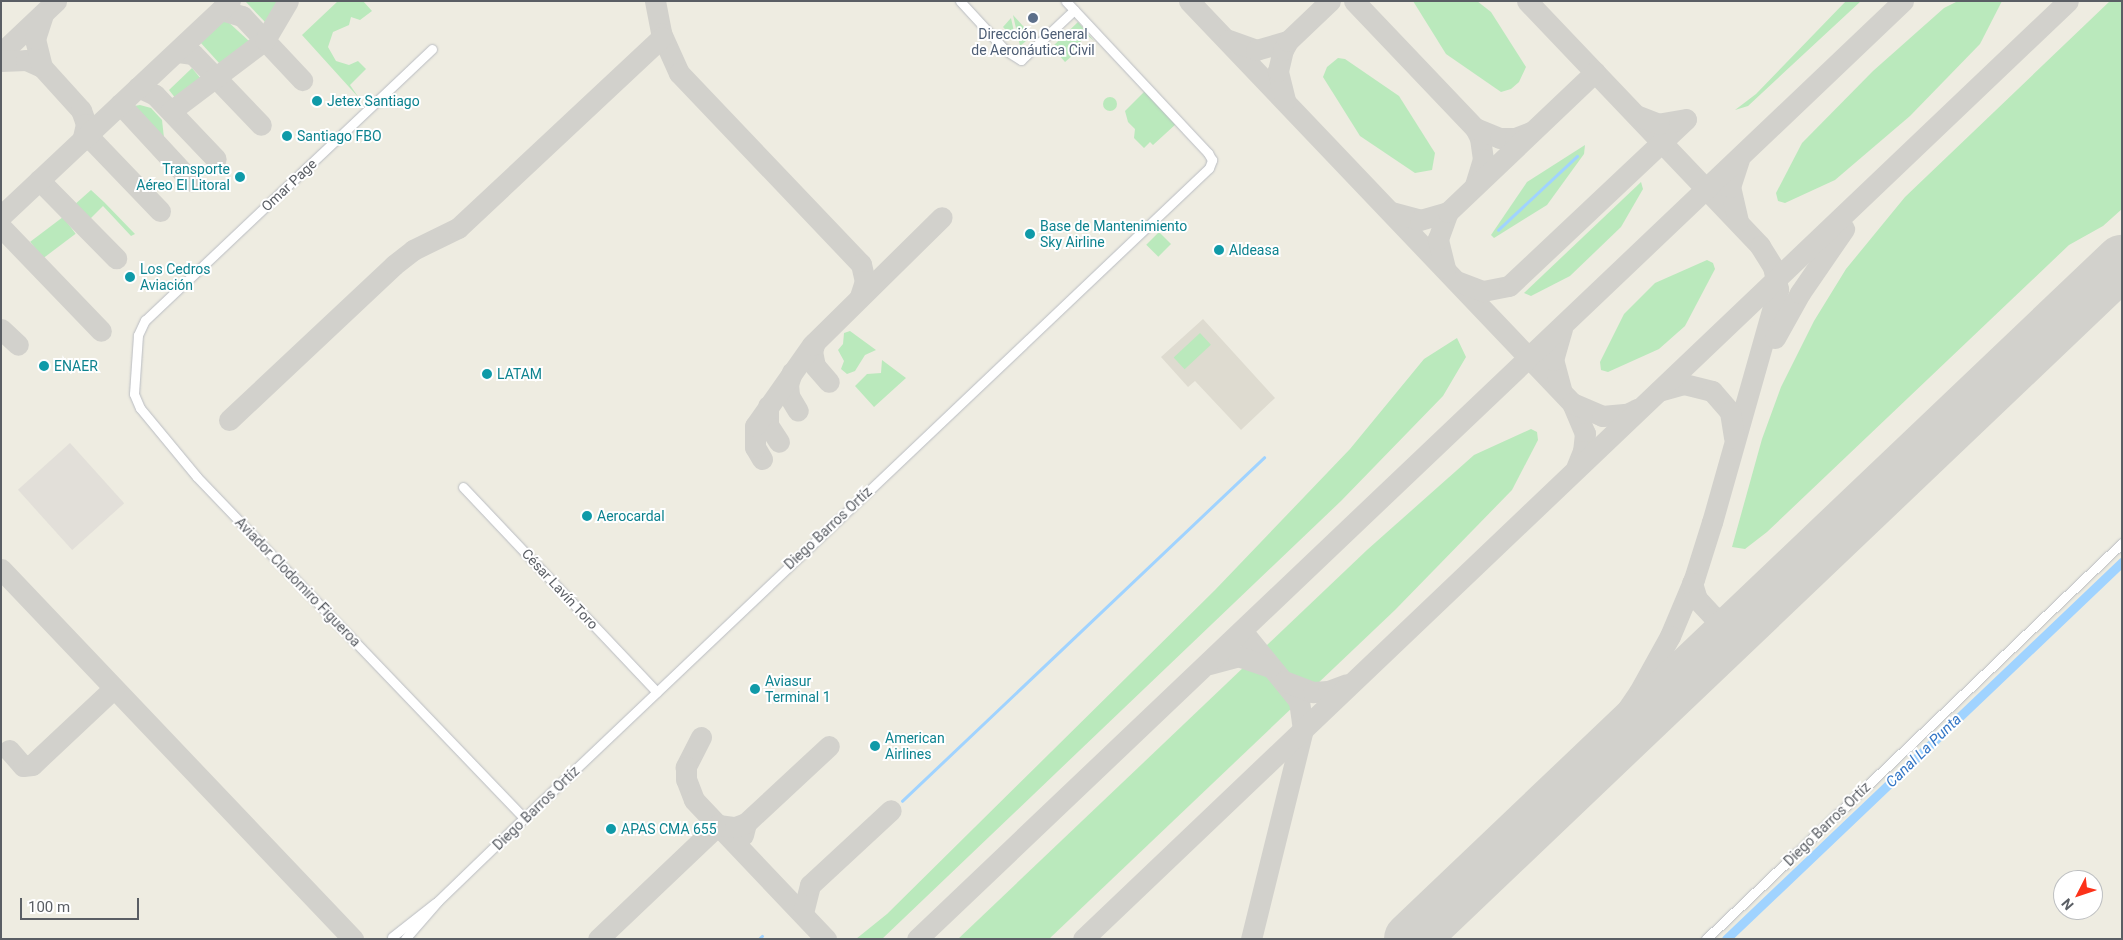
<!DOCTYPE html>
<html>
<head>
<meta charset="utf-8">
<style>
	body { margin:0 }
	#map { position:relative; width:2123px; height:940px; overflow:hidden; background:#eeece1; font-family:Roboto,sans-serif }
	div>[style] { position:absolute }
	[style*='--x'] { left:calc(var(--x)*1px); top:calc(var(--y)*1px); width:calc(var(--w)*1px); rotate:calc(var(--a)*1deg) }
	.industrial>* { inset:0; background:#e2dfd9; transform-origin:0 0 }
	.education>* { inset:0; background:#dedbd0 }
	.green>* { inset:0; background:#bae9bc; transform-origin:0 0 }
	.round { border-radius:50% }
	.stream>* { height:2.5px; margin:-1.25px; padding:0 1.25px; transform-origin:1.25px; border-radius:1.25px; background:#a0d3ff }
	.canal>* { height:9px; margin:-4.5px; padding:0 4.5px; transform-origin:4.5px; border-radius:4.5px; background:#a0d3ff }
	.taxiway>* { height:21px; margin:-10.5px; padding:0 10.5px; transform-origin:10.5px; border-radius:10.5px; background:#d2d1cc }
	.runway>* { height:54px; margin:-27px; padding:0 27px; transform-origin:27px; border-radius:27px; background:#d2d1cc }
	.roads { filter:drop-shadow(0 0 1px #b9bcc2) drop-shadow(0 0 1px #b9bcc2) }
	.street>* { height:9px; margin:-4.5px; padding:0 4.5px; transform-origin:4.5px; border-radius:4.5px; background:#fff }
	.dots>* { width:14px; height:14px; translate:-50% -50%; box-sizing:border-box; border:2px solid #fff; border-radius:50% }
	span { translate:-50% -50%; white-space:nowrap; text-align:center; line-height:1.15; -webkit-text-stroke:4px #fff; paint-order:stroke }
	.service-label { font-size:14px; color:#4e5e75 }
	.culture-label { font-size:14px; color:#0d838f }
	.left { translate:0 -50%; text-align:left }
	.right { translate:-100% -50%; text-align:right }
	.street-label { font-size:14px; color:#5a5e64 }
	.water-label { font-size:15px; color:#3477c6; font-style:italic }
	.frame { position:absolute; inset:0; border:2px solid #5a5e64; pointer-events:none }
	.north { position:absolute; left:2053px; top:870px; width:50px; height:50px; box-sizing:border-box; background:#fff; border:1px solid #bdbfc1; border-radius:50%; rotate:229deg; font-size:14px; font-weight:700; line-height:20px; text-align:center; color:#5a5e64 }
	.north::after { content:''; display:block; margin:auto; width:18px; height:22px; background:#fc321a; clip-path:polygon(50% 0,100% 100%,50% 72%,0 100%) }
	.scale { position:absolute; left:20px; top:898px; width:119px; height:22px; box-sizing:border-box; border:2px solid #5a5e64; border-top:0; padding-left:6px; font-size:15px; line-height:18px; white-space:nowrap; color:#5a5e64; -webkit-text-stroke:4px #fff; paint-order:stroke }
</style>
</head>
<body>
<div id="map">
	<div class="industrial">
		<i style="left:70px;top:443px;width:81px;height:70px;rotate:48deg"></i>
	</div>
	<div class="education">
		<i style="clip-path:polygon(1203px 319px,1275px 398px,1241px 430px,1195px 381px,1188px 387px,1161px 357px)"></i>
	</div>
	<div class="green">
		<i style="clip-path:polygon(245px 1px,279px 1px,266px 23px)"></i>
		<i style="clip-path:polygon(338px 1px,363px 1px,372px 11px,360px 20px,351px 17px,349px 25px,333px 32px,328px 47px,336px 61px,349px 65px,358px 61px,366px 69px,350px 85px,359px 98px,302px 35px)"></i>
		<i style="clip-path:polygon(1413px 1px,1477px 1px,1491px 12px,1526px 67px,1519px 82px,1511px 89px,1501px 92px,1446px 54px)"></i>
		<i style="clip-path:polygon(1846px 1px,1861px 1px,1748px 106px,1735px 110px,1756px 94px)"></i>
		<i style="clip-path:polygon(1958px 1px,2002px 1px,1980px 44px,1910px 116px,1835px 180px,1785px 203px,1778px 201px,1776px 193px,1802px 143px,1873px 71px,1944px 8px)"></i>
		<i style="clip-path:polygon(2110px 1px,2122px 1px,2122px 209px,2103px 226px,2069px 245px,1767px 532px,1745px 549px,1732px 547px,1762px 439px,1781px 387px,1814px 321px,1846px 269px,1905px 197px)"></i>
		<i style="clip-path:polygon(1013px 15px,1032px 36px,1020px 46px)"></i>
		<i style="clip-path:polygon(1011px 18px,1016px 41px,1003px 27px)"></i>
		<i style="clip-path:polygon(225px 19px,250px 42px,220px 64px,200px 42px)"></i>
		<i style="clip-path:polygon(1078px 22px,1094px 41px,1087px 35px,1070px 53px,1072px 56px,1065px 62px,1052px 47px)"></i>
		<i style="clip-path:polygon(1338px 58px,1345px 59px,1399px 96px,1435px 153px,1432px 170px,1415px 173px,1360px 136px,1323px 77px,1327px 67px)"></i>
		<i style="clip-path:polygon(192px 68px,201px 79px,176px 99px,169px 90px)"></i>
		<i style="clip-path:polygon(1145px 91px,1176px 124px,1153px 145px,1150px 142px,1144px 148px,1134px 138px,1135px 129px,1128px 122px,1125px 111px)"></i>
		<i class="round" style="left:1103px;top:97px;width:14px;height:14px"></i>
		<i style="clip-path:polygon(140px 105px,151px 108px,162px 120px,164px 138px,134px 106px)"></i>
		<i style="clip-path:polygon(1585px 145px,1584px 154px,1547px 205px,1494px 238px,1491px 235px,1527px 182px)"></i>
		<i style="clip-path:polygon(1641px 182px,1643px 189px,1621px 227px,1570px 276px,1531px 296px,1524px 293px)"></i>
		<i style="clip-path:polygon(91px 190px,104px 202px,135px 234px,131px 236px,103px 206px,87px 222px,73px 206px)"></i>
		<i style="left:63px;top:217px;width:21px;height:41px;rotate:53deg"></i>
		<i style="left:1159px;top:232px;width:17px;height:18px;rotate:45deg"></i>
		<i style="clip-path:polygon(1707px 260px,1713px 263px,1715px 269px,1685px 326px,1659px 349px,1608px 372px,1601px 370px,1600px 362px,1624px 314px,1655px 283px)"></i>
		<i style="clip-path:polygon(850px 331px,876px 350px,865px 355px,855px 371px,847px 374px,841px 369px,844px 361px,838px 350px,843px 344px,844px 333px)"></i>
		<i style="left:1200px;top:333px;width:16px;height:36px;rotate:47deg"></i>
		<i style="clip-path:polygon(1457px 338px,1466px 357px,1443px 396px,1341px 501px,882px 939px,856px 939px,887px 914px,1215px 590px,1350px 449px,1424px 359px)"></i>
		<i style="clip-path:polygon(882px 360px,906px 378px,874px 407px,855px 386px,867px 374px,881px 373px)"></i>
		<i style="clip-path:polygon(1531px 429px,1537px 432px,1538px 440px,1512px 490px,1395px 610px,1049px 939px,958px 939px,1367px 550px,1474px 455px)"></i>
	</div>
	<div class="stream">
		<i style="--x:1498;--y:230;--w:108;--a:-43.1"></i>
		<i style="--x:902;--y:801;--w:499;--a:-43.5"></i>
		<i style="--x:759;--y:939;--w:4;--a:-45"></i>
	</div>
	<div class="canal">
		<i style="--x:1726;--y:939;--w:547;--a:-43.59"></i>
	</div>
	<div class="taxiway">
		<i style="--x:655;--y:1;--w:33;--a:79"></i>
		<i style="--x:661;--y:33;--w:44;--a:65.8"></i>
		<i style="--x:679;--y:73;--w:264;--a:46.4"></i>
		<i style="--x:861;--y:264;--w:17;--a:77"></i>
		<i style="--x:865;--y:281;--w:16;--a:108"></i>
		<i style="--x:1189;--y:1;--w:555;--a:46.39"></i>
		<i style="--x:1572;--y:403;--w:33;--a:67"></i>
		<i style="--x:1585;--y:433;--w:18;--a:96"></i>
		<i style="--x:1583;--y:451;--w:18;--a:112"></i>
		<i style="--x:1354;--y:1;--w:175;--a:46.4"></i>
		<i style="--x:1475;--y:128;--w:11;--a:63"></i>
		<i style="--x:1480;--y:138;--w:21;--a:82"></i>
		<i style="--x:1483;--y:159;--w:27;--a:107"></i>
		<i style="--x:1527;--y:1;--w:338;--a:46.4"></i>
		<i style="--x:1760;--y:246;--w:25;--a:58"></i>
		<i style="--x:1773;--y:267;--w:23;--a:77"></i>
		<i style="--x:1778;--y:289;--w:242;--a:105.8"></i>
		<i style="--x:1712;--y:522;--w:60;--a:107.5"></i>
		<i style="--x:1694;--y:579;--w:62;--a:112.8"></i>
		<i style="--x:1670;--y:636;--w:64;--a:119"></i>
		<i style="--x:1639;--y:692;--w:57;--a:124.2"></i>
		<i style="--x:1607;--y:739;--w:100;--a:130.5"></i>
		<i style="--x:221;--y:10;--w:22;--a:16"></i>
		<i style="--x:242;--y:16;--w:88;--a:46.8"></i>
		<i style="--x:1229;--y:40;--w:29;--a:20"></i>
		<i style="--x:1256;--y:50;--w:33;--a:-16"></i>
		<i style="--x:178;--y:52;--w:15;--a:8"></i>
		<i style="--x:193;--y:54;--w:98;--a:46.2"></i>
		<i style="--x:1;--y:53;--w:76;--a:-43.4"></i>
		<i style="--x:1;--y:61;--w:25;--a:-2"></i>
		<i style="--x:26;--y:60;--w:17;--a:24"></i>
		<i style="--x:42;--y:67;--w:58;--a:47.8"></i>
		<i style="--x:81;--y:110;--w:15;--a:70"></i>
		<i style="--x:86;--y:124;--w:17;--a:103"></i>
		<i style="--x:42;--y:67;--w:29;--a:-104"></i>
		<i style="--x:35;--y:39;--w:26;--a:-72"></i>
		<i style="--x:138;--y:87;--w:19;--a:25"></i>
		<i style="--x:155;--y:95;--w:88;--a:46.4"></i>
		<i style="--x:1285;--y:100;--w:30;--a:-104"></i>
		<i style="--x:1278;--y:71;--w:22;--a:-77"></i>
		<i style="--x:1283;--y:50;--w:10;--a:-61"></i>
		<i style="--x:1288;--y:41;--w:58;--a:-43.6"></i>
		<i style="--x:120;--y:104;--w:105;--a:47.3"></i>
		<i style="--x:171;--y:111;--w:118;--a:-37.1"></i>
		<i style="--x:265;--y:40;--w:45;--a:-59.5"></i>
		<i style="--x:1475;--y:128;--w:27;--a:22"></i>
		<i style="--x:1500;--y:138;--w:15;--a:0"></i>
		<i style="--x:1515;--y:138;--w:17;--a:-21"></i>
		<i style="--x:88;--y:136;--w:104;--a:46.2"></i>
		<i style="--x:39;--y:180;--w:110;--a:45.4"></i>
		<i style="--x:1391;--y:212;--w:30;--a:15"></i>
		<i style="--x:1420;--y:220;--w:29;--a:-16"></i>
		<i style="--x:1;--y:216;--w:314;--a:-43.2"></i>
		<i style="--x:1738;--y:221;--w:35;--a:-103"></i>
		<i style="--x:1730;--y:187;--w:29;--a:-72"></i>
		<i style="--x:1;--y:227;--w:144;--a:46.1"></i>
		<i style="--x:1445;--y:268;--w:30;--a:-104"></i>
		<i style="--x:1438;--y:239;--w:29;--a:-70"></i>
		<i style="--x:1448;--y:212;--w:203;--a:-43.6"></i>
		<i style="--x:1459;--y:282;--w:26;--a:21"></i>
		<i style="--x:1483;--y:291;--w:26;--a:-11"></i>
		<i style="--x:1509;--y:286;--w:243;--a:-43.3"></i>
		<i style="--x:1686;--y:119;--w:27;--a:170"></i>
		<i style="--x:1659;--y:124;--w:22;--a:-159"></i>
		<i style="--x:1;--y:329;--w:23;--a:43"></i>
		<i style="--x:1775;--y:338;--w:51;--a:-60.9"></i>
		<i style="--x:1800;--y:293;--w:78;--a:-55.5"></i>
		<i style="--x:815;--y:342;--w:9;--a:108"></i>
		<i style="--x:812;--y:351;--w:15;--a:79"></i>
		<i style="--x:815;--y:366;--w:21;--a:49"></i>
		<i style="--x:792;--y:372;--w:13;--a:108"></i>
		<i style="--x:788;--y:384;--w:12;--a:85"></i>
		<i style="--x:789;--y:396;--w:17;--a:59"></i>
		<i style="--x:1561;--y:389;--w:30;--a:-105"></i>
		<i style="--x:1553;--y:360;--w:33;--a:-74"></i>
		<i style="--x:1659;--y:391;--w:26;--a:-16"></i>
		<i style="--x:1684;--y:384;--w:29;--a:14"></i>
		<i style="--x:1712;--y:391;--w:28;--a:49"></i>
		<i style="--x:1730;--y:412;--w:26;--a:81"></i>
		<i style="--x:1572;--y:403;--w:33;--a:23"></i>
		<i style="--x:1602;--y:416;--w:25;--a:-5"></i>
		<i style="--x:1627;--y:414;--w:11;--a:-27"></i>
		<i style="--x:768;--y:406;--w:19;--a:90"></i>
		<i style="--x:768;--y:425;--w:20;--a:57"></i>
		<i style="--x:229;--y:420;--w:226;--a:-43.2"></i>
		<i style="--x:394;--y:265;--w:24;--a:-38"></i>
		<i style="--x:413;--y:250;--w:50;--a:-26.1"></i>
		<i style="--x:458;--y:228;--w:279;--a:-43.1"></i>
		<i style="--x:762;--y:459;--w:14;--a:-120"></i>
		<i style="--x:755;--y:447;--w:21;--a:-90"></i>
		<i style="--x:755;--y:426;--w:99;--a:-54.9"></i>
		<i style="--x:812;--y:345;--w:182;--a:-44.6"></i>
		<i style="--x:1;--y:569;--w:511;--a:46.43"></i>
		<i style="--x:1692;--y:583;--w:17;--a:73"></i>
		<i style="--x:1697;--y:599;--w:23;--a:47"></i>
		<i style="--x:1713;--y:616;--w:15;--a:20"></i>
		<i style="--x:1727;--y:621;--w:23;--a:-10"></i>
		<i style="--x:1242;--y:631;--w:90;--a:50.8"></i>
		<i style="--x:1299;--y:701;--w:28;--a:82"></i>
		<i style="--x:1303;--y:729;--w:216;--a:103.9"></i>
		<i style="--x:1209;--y:664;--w:30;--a:-15"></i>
		<i style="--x:1238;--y:656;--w:34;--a:19"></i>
		<i style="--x:1284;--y:681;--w:31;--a:21"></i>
		<i style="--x:1313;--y:692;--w:15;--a:-4"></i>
		<i style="--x:1328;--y:691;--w:20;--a:-20"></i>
		<i style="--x:701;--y:737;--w:34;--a:117"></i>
		<i style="--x:686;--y:767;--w:12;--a:90"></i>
		<i style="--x:686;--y:779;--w:22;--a:69"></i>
		<i style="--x:694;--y:800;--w:192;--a:46.5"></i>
		<i style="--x:9;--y:750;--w:21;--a:49"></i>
		<i style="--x:23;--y:766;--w:9;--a:-6"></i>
		<i style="--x:32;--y:765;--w:112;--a:-43.2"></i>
		<i style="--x:743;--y:835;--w:12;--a:-76"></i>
		<i style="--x:746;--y:823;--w:113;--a:-42.9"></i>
		<i style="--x:803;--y:913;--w:29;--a:-76"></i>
		<i style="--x:810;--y:885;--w:110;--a:-42.8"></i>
		<i style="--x:598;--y:939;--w:166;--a:-43.5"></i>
		<i style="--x:718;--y:825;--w:17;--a:7"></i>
		<i style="--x:735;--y:827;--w:12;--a:-20"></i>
		<i style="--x:917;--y:939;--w:1361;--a:-43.57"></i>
		<i style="--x:1083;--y:939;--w:1360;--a:-43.6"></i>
	</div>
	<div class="runway">
		<i style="--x:1411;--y:939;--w:982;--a:-43.6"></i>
	</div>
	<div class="roads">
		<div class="street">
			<i style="--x:960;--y:1;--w:67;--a:47.4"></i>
			<i style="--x:1005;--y:50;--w:19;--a:32"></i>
			<i style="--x:1021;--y:60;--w:73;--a:-43.3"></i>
			<i style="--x:432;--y:49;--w:395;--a:136.6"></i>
			<i style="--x:145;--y:320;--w:17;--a:115"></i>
			<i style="--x:138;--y:335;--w:59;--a:93.9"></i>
			<i style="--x:134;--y:394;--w:15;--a:67"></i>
			<i style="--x:140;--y:408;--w:89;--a:50.4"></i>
			<i style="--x:197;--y:477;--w:472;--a:46.2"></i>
			<i style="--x:463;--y:487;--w:282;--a:46.6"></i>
			<i style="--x:392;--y:937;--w:55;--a:-38.3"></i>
			<i style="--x:405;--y:939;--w:50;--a:-49"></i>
			<i style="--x:438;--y:901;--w:120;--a:-44"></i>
			<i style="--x:524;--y:818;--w:944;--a:-43.5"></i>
			<i style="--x:1209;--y:168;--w:9;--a:-69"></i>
			<i style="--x:1212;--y:160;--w:8;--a:-120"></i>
			<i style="--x:1208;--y:153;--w:208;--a:-133.1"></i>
			<i style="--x:1706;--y:939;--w:574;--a:-43.59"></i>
		</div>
	</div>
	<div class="dots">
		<i style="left:1033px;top:18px;background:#5c6f8a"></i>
		<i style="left:317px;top:101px;background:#0f9aa8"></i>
		<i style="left:287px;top:136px;background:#0f9aa8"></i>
		<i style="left:240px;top:177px;background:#0f9aa8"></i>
		<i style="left:1030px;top:234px;background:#0f9aa8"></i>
		<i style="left:1219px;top:250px;background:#0f9aa8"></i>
		<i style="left:130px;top:277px;background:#0f9aa8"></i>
		<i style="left:44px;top:366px;background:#0f9aa8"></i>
		<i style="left:487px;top:374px;background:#0f9aa8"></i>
		<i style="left:587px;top:516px;background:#0f9aa8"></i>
		<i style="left:755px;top:689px;background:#0f9aa8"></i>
		<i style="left:875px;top:746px;background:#0f9aa8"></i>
		<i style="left:611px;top:829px;background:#0f9aa8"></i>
	</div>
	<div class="service-label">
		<span style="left:1033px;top:42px">Dirección General<br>de Aeronáutica Civil</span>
	</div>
	<div class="culture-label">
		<span class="left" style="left:327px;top:101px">Jetex Santiago</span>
		<span class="left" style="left:297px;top:136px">Santiago FBO</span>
		<span class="right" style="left:230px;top:177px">Transporte<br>Aéreo El Litoral</span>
		<span class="left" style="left:1040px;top:234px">Base de Mantenimiento<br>Sky Airline</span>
		<span class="left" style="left:1229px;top:250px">Aldeasa</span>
		<span class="left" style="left:140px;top:277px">Los Cedros<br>Aviación</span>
		<span class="left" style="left:54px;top:366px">ENAER</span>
		<span class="left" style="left:497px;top:374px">LATAM</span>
		<span class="left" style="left:597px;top:516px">Aerocardal</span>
		<span class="left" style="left:765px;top:689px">Aviasur<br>Terminal 1</span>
		<span class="left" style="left:885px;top:746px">American<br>Airlines</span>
		<span class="left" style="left:621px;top:829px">APAS CMA 655</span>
	</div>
	<div class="street-label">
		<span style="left:289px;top:185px;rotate:-43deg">Omar Page</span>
		<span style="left:828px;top:528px;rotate:-43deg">Diego Barros Ortíz</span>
		<span style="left:298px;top:582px;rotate:46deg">Aviador Clodomiro Figueroa</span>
		<span style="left:560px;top:589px;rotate:47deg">César Lavín Toro</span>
		<span style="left:536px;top:808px;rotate:-44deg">Diego Barros Ortíz</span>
		<span style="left:1827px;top:824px;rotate:-44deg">Diego Barros Ortíz</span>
	</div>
	<div class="water-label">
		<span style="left:1924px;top:751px;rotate:-44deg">Canal La Punta</span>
	</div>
	<div class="frame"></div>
	<div class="north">N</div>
	<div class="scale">100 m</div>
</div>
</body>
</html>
